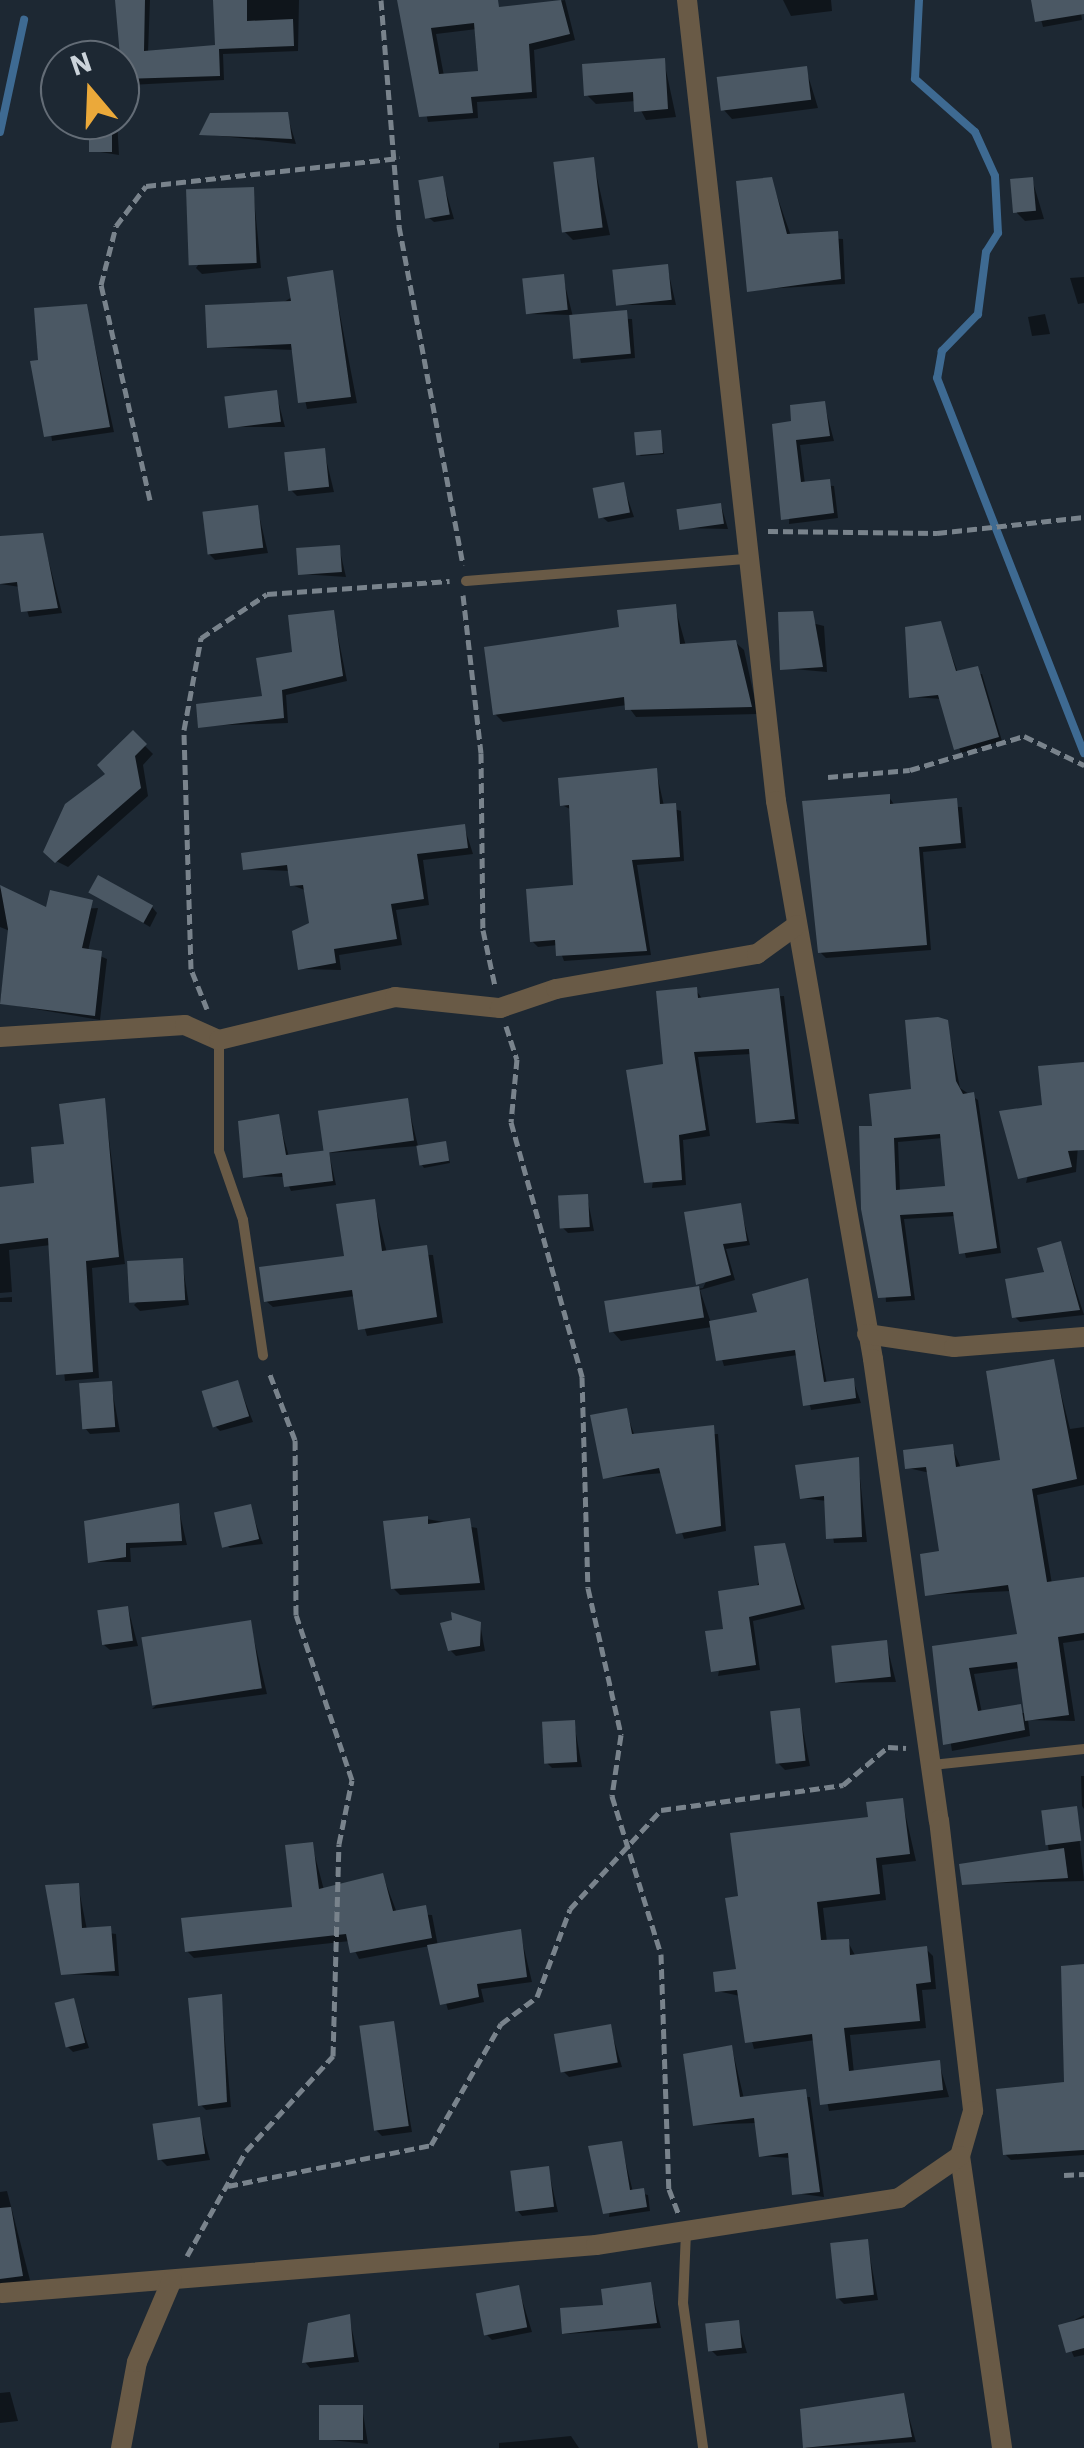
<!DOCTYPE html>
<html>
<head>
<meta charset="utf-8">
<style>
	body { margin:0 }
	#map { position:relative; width:1084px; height:2448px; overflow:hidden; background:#1d2833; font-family:"IBM Plex Sans",sans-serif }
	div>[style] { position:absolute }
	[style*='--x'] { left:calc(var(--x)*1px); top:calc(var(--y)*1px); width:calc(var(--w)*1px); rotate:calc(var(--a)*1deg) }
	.shadow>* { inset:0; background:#0007 }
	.stream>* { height:8px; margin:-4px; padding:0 4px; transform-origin:4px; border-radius:4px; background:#3e6a92 }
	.building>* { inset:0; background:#4b5864; transform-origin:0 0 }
	.path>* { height:5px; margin-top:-2.5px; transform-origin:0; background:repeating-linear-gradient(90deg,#79838c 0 10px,transparent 0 15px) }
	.lane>* { height:10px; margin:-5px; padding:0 5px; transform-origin:5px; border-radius:5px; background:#695a46 }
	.street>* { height:20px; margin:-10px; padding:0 10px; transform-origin:10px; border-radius:10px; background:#695a46 }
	span { translate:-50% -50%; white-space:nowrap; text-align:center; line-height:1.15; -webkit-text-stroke:8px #1d2833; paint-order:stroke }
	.north { position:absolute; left:40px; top:40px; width:100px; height:100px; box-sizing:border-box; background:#1d2833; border:2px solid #636c76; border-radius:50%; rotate:341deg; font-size:28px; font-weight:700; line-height:40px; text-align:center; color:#cbd3da }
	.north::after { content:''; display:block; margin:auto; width:35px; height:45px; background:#eba93a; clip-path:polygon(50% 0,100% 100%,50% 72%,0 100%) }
</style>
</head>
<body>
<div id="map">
	<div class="shadow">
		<i style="clip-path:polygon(117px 0,150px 0,148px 53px,218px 47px,216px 0,299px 0,298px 51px,223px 54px,224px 80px,130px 85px)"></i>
		<i style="clip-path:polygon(evenodd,401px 0,490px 0,497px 10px,565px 0,575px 40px,534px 50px,537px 98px,477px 102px,478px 118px,428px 122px,401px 0,477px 29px,481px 74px,444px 76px,436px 34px,477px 29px)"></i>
		<i style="clip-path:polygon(783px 0,831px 0,832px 11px,791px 16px)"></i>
		<i style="clip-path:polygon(1036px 0,1079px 0,1082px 20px,1043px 27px)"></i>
		<i style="clip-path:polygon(664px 61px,676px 117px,646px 120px,636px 101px,596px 104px,587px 95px)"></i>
		<i style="clip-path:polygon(806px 69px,818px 108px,732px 119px,723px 109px)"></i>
		<i style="clip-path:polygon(287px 115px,296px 144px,202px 134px,211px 116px)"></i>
		<i style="clip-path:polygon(92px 120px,117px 120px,119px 155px,94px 151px)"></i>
		<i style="clip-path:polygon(593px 160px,610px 235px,573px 240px,564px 231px)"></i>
		<i style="clip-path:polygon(442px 179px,454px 219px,434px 222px,428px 217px)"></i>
		<i style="clip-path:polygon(771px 179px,791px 236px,843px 239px,845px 284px,750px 290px)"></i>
		<i style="clip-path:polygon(1032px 179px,1044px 219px,1025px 221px,1016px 212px)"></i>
		<i style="clip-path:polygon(253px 189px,261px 268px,202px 274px,196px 268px)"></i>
		<i style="clip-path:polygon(667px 266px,676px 305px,619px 305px)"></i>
		<i style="clip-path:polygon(332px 273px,357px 403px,307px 409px,294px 350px,209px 347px)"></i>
		<i style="clip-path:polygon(563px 277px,573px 317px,632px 319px,635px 358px,581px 363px,571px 315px,529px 314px)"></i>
		<i style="clip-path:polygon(1084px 277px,1084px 303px,1078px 304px,1070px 278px)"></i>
		<i style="clip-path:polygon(86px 306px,114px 432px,52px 441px,41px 362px)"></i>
		<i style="clip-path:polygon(1045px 314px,1050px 334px,1032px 336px,1028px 317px)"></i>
		<i style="clip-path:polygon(276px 393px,285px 427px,230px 427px)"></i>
		<i style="clip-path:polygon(824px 403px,834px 441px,800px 445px,805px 484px,834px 486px,838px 518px,789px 524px,794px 423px)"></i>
		<i style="clip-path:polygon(660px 433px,664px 454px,641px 456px,638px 454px)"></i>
		<i style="clip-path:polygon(324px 451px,334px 492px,297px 496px,291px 490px)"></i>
		<i style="clip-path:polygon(623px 485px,634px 517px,608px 522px,602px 517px)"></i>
		<i style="clip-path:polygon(721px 505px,728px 529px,681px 528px)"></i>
		<i style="clip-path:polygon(257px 507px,268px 553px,215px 560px,209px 554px)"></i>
		<i style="clip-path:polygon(42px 535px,62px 613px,29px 617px,20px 587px,0 584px,0 539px)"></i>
		<i style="clip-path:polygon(339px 547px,346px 577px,301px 574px)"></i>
		<i style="clip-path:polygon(675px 607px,686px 646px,735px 642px,744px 650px,758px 714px,636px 717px,627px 705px,503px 722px,495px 714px,621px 629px)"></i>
		<i style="clip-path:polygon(333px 612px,347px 681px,286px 695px,288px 723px,201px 726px,264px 699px)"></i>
		<i style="clip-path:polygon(780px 615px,824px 626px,827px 672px,782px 668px)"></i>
		<i style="clip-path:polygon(940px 623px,958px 673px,982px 674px,1002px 741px,961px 753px,942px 699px,912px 697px)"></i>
		<i style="clip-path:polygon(133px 734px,153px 754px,143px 765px,148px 796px,68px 867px,54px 860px)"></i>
		<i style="clip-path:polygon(656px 770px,664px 806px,681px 811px,684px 861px,637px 865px,651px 955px,564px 961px,558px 945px,538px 947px,532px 941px,575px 888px,572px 810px,562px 805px)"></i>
		<i style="clip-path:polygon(889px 797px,895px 806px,962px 807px,966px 848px,923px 852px,931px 950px,826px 958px,820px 952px)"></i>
		<i style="clip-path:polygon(464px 826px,473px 854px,423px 860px,429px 905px,396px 910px,402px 945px,339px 955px,341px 970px,301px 969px,311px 924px,307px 891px,292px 885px,290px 871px,245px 869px)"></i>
		<i style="clip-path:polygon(0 888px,48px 911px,98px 908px,88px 951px,107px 959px,100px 1020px,0 1003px,10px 931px,0 927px)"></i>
		<i style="clip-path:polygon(91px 892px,152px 907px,157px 913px,150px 927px)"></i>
		<i style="clip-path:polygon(696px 990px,703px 1000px,784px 996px,799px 1124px,758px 1122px,752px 1054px,698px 1057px,710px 1136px,683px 1140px,686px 1185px,652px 1188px,666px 1066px)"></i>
		<i style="clip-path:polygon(evenodd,947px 1022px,960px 1088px,978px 1100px,1001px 1253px,966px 1258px,956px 1216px,904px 1219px,915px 1300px,886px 1302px,875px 1128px,914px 1092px,947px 1022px,943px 1138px,947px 1188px,900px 1192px,898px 1142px,943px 1138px)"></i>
		<i style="clip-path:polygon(1084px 1064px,1076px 1172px,1026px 1183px,1045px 1108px)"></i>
		<i style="clip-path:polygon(104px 1100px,125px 1264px,92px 1268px,99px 1378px,65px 1381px,51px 1245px,9px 1250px,12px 1292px,0 1293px,0 1190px,37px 1186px)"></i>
		<i style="clip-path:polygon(407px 1101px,418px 1146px,329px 1153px,336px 1185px,291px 1191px,285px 1177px,246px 1176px,278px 1117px,289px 1157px,331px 1152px,326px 1147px)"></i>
		<i style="clip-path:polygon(445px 1143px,450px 1163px,424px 1168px,422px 1165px)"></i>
		<i style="clip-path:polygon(587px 1196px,594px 1231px,568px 1233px,562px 1227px)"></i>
		<i style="clip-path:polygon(374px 1201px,387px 1253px,433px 1255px,443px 1323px,367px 1336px,355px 1296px,273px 1307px,266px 1301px,346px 1258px)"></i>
		<i style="clip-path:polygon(740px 1206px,750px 1245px,726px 1249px,735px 1280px,700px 1290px,711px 1323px,760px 1314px,807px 1280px,827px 1384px,853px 1380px,861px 1403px,811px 1410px,798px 1355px,724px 1366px,712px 1327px,621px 1341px,612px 1331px,607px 1302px,703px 1288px)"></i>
		<i style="clip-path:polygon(1061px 1244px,1084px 1315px,1020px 1322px,1015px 1317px)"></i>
		<i style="clip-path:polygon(182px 1261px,189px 1305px,140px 1311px,134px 1305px)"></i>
		<i style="clip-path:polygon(12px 1297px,12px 1302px,0 1302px,0 1298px)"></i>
		<i style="clip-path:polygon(evenodd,1053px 1362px,1070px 1429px,1084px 1427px,1084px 1485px,1037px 1495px,1052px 1584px,1084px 1581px,1084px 1640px,1063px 1643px,1075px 1721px,1028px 1720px,1030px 1736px,952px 1751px,935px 1648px,1020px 1636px,1011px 1591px,927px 1595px,941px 1553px,930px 1473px,908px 1468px,952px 1447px,961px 1468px,1003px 1462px,1053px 1362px,1020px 1668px,1027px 1713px,982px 1713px,974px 1674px,1020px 1668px)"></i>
		<i style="clip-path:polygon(238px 1383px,253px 1422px,220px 1431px,214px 1425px)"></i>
		<i style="clip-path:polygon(111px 1384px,120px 1432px,90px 1434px,85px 1428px)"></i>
		<i style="clip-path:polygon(626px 1411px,635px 1437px,718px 1434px,726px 1531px,684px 1539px,663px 1473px,606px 1478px)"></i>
		<i style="clip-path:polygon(858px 1460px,867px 1542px,834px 1543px,827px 1501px,802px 1498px)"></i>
		<i style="clip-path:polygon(178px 1506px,187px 1545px,130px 1548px,131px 1562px,90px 1562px)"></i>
		<i style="clip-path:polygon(250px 1507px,263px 1544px,230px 1548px,224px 1543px)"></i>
		<i style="clip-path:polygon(427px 1519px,477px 1528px,485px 1590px,400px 1595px,393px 1588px)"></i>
		<i style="clip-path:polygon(784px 1545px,805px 1609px,753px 1621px,760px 1670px,718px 1676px,726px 1631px)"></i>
		<i style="clip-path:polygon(128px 1608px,138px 1646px,110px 1650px,104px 1645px)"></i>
		<i style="clip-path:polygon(250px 1623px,267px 1694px,152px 1709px)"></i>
		<i style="clip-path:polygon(480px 1624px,485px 1651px,456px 1656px,450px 1650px)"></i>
		<i style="clip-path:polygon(886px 1642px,896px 1682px,837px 1683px)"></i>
		<i style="clip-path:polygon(799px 1710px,810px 1766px,785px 1770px,779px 1764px)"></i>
		<i style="clip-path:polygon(574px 1723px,582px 1767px,552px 1768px,546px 1762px)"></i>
		<i style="clip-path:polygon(1081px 1776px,1084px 1776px,1084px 1809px,1082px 1806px)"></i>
		<i style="clip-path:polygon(902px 1800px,916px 1861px,882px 1865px,886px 1900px,823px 1908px,827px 1942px,848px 1942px,856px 1957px,926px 1949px,933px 1956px,936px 1989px,922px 1990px,926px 2028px,850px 2035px,854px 2073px,939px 2063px,949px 2097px,829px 2111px,815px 2040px,754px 2049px,740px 1996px,717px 1991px,739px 1971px,741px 1898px)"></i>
		<i style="clip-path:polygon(1076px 1808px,1084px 1881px,964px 1884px,1049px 1853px,1044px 1813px)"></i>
		<i style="clip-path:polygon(312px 1845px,324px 1890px,383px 1876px,397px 1913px,432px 1915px,438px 1946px,520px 1932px,532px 1982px,481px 1989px,484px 2002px,448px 2010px,430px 1946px,359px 1959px,350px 1941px,194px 1958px,187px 1951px,295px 1909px)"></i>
		<i style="clip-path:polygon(78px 1885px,87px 1930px,116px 1934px,119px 1976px,63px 1974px,48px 1888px)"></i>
		<i style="clip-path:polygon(1084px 1968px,1084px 2155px,1011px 2160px,1005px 2154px,1067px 2085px)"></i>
		<i style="clip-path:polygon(221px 1997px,231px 2107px,206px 2110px,200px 2104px)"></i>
		<i style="clip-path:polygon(73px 2000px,89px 2048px,73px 2052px,67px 2046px)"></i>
		<i style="clip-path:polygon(393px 2024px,412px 2132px,382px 2136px,376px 2130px)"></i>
		<i style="clip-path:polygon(610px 2027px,622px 2067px,569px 2077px,563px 2071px)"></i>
		<i style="clip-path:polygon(732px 2048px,744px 2099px,810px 2097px,824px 2197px,794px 2193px,791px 2158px,761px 2156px,757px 2123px,696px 2125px)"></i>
		<i style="clip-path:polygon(199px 2120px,210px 2160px,167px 2166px,161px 2160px)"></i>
		<i style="clip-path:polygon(621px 2144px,633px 2192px,648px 2195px,650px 2211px,609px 2217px)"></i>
		<i style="clip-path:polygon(548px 2168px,558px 2212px,522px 2216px,517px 2210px)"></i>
		<i style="clip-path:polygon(7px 2191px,31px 2284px,0 2290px,0 2192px)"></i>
		<i style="clip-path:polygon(867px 2241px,878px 2300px,844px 2304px,838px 2298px)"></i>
		<i style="clip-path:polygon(650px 2284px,661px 2328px,564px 2334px,563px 2310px,606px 2307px)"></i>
		<i style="clip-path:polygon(518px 2287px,532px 2332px,492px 2340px,486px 2334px)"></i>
		<i style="clip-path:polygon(1084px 2315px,1084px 2355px,1074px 2357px,1061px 2327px)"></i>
		<i style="clip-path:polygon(349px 2316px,359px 2362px,310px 2368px,305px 2362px)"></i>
		<i style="clip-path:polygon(738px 2323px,747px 2353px,717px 2356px,711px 2350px)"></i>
		<i style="clip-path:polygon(10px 2392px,18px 2421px,0 2423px,0 2393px)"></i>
		<i style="clip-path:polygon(903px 2396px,916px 2442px,806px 2448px,802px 2411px)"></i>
		<i style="clip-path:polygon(362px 2407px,368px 2444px,322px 2439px)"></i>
		<i style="clip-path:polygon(571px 2436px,579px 2448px,499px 2448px,499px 2443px)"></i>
	</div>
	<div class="stream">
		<i style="--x:919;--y:0;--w:79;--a:92.9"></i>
		<i style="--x:915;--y:79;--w:80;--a:41.5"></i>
		<i style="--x:975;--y:132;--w:48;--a:65.6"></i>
		<i style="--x:995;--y:176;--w:57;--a:87"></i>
		<i style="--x:998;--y:233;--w:22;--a:122"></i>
		<i style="--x:986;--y:252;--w:63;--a:97.4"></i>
		<i style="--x:978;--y:314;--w:52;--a:134.2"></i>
		<i style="--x:942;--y:351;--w:27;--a:100"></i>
		<i style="--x:937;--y:378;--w:403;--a:68.6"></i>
		<i style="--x:0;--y:132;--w:115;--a:-77.9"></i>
	</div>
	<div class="building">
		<i style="clip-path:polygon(115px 0,145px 0,144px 51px,215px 45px,213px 0,247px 0,247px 21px,293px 19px,294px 46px,219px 49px,220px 76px,122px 79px)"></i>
		<i style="clip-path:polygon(evenodd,397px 0,498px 0,499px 7px,561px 0,570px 34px,529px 44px,532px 92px,471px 97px,473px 113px,419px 117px,397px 0,474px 23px,478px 71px,439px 74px,431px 28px,474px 23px)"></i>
		<i style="clip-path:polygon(1031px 0,1084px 0,1084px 14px,1035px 22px)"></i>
		<i style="clip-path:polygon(665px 58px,668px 109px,634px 112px,633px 92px,584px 96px,582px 64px)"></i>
		<i style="left:807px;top:66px;width:34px;height:91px;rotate:83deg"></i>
		<i style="clip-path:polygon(288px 112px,292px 139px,199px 135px,210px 113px)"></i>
		<i style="left:89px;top:120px;width:23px;height:32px"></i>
		<i style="left:594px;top:157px;width:71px;height:41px;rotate:83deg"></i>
		<i style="left:443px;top:176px;width:39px;height:25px;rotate:80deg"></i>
		<i style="clip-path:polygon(772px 177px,787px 234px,838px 231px,841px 279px,747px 292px,736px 181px)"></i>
		<i style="left:1033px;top:177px;width:34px;height:23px;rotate:85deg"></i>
		<i style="left:254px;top:187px;width:76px;height:68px;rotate:88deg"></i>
		<i style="left:668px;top:264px;width:36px;height:56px;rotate:84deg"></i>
		<i style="clip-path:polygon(333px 270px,351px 397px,298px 403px,291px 344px,207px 348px,205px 305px,291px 301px,287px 277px)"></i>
		<i style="left:564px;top:274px;width:36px;height:42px;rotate:84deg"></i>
		<i style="clip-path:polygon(87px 304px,110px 427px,44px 437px,30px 361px,38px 360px,34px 308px)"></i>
		<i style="left:627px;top:310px;width:44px;height:58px;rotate:85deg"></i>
		<i style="left:277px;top:390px;width:32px;height:53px;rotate:83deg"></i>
		<i style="clip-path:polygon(825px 401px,830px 436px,796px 440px,801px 482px,830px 479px,834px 513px,781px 520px,772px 424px,791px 421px,790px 405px)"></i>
		<i style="left:661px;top:430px;width:23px;height:27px;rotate:85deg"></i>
		<i style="left:325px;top:448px;width:39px;height:41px;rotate:84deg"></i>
		<i style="left:624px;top:482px;width:31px;height:32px;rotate:79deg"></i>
		<i style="left:721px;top:503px;width:21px;height:45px;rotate:82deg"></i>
		<i style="left:258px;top:505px;width:43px;height:56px;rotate:83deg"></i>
		<i style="clip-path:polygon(43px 533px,58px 608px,21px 612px,17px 582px,0 584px,0 536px)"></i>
		<i style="left:340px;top:545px;width:27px;height:44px;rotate:86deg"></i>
		<i style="clip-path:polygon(676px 604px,680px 644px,736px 640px,752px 707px,625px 710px,624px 697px,493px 715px,484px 647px,619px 627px,617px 610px)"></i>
		<i style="clip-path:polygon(334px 610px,343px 676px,282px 690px,284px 718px,198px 728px,196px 704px,262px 696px,256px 658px,292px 652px,288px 615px)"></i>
		<i style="clip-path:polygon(813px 611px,823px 667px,780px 670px,778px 612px)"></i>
		<i style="clip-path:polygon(941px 621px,956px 671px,978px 666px,999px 737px,954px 750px,938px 695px,909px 698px,905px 627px)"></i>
		<i style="clip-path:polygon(133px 730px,147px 744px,135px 756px,141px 788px,55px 863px,43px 852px,65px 804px,105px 774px,97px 765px)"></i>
		<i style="clip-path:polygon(657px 768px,660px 804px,676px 803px,680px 857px,632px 860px,647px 951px,556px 956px,555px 940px,530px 942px,526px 889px,573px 885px,569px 805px,560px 806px,558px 778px)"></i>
		<i style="clip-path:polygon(890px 794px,890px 804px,957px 798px,961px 843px,919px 847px,927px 945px,818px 953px,802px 801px)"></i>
		<i style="clip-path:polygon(465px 824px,468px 848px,417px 854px,424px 899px,391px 904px,397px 939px,334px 949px,336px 963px,298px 970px,292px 931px,309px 923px,303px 885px,290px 886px,287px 865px,243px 870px,241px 853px)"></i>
		<i style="left:98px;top:875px;width:63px;height:20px;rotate:29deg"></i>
		<i style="clip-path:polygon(0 885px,46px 907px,50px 890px,93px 900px,82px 948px,102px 951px,95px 1016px,0 1004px,8px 929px)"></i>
		<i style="clip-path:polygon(697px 987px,698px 998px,779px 988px,795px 1119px,756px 1123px,749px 1049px,694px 1052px,706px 1130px,679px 1135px,682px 1180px,644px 1183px,626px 1070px,663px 1064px,656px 991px)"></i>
		<i style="clip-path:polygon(evenodd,938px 1017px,948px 1020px,956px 1081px,963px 1094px,974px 1092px,997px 1248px,959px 1254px,953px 1212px,900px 1215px,911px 1296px,878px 1298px,861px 1209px,859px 1126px,872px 1126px,869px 1094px,911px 1089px,905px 1020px,938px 1017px,940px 1134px,945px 1186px,896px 1190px,894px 1138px,940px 1134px)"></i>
		<i style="clip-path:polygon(1084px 1062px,1084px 1150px,1068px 1151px,1072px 1167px,1018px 1179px,999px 1111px,1042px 1105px,1038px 1066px)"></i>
		<i style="clip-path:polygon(105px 1098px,119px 1257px,86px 1261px,93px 1372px,56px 1375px,48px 1238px,0 1244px,0 1187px,34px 1183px,31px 1147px,64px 1144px,59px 1104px)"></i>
		<i style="left:408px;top:1098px;width:43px;height:91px;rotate:82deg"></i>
		<i style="clip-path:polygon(279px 1114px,286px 1155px,329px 1150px,333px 1181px,284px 1187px,282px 1173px,243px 1178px,238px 1121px)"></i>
		<i style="left:446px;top:1141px;width:20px;height:30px;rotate:81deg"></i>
		<i style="left:588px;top:1194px;width:33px;height:30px;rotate:87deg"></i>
		<i style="clip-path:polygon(375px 1199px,382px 1251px,427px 1245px,437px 1317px,358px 1330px,352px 1290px,264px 1302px,259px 1267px,344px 1256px,336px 1204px)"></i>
		<i style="clip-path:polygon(741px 1203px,747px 1241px,723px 1244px,731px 1275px,696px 1285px,684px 1212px)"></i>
		<i style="clip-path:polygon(1061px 1241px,1080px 1310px,1012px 1318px,1005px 1279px,1044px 1272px,1037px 1248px)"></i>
		<i style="left:183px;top:1258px;width:42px;height:56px;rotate:87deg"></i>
		<i style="clip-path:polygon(808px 1278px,824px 1382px,854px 1378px,856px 1398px,803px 1406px,795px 1350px,716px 1361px,709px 1321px,757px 1312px,752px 1294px)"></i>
		<i style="left:699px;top:1286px;width:32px;height:96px;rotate:81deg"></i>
		<i style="clip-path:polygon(1054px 1359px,1077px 1479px,1032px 1489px,1047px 1582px,1084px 1577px,1084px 1633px,1058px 1637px,1069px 1715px,1025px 1721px,1017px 1662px,969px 1668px,978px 1711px,1021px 1704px,1025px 1730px,943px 1745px,932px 1646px,1017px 1634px,1008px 1585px,925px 1596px,920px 1554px,939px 1551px,926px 1467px,905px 1469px,903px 1450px,953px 1444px,956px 1467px,1000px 1460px,986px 1371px)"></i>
		<i style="left:238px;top:1380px;width:38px;height:38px;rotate:73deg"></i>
		<i style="left:112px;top:1381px;width:46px;height:33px;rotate:86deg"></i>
		<i style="clip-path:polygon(627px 1408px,632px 1434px,714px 1425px,721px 1526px,676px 1534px,659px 1468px,603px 1479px,590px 1415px)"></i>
		<i style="clip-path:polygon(859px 1457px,862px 1537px,826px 1539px,824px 1496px,800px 1499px,795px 1465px)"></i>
		<i style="clip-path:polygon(179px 1503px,182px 1541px,126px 1543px,126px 1557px,88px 1563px,84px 1521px)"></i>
		<i style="left:251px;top:1504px;width:36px;height:38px;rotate:77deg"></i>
		<i style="clip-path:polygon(428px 1516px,428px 1524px,470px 1518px,480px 1583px,391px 1589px,383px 1521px)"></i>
		<i style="clip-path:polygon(785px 1543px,801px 1605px,749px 1617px,756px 1665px,711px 1672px,705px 1631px,723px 1629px,718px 1591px,759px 1585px,754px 1546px)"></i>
		<i style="left:128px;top:1606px;width:35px;height:31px;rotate:82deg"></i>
		<i style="clip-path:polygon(451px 1612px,481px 1622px,480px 1646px,448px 1651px,440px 1623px,452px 1620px)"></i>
		<i style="left:251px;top:1620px;width:69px;height:111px;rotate:81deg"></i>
		<i style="left:887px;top:1640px;width:37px;height:56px;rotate:84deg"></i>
		<i style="left:800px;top:1708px;width:53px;height:30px;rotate:84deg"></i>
		<i style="left:575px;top:1720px;width:42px;height:33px;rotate:87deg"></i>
		<i style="clip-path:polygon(903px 1798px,910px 1854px,876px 1858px,880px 1894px,817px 1902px,821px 1940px,849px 1939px,850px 1955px,927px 1946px,931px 1982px,916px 1984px,920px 2021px,844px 2028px,849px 2071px,940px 2060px,943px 2090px,820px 2105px,812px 2034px,745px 2043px,737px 1990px,715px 1992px,713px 1972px,736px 1969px,725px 1898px,738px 1896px,730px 1833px,868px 1817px,866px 1802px)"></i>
		<i style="left:1077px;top:1806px;width:35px;height:36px;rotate:83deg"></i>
		<i style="clip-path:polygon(313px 1842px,319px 1889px,383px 1873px,393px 1911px,426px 1905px,432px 1938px,350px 1953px,346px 1934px,185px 1952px,181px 1918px,292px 1907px,285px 1845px)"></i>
		<i style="clip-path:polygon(1064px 1848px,1068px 1878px,962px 1885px,959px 1864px)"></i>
		<i style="clip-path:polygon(79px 1883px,82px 1928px,111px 1926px,115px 1971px,61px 1975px,45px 1885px)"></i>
		<i style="clip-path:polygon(521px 1929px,527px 1977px,477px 1984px,479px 1997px,440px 2005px,427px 1945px)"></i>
		<i style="clip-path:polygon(1084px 1964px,1084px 2150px,1003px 2155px,996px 2089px,1064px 2082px,1061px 1966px)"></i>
		<i style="clip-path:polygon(222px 1994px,227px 2102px,198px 2106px,188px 1998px)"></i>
		<i style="left:74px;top:1998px;width:46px;height:20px;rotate:76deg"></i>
		<i style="left:394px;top:2021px;width:106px;height:35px;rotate:82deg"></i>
		<i style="left:611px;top:2024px;width:39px;height:58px;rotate:80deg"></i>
		<i style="clip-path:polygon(732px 2045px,740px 2097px,806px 2089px,820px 2192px,792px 2195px,788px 2153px,759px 2157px,754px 2118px,693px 2126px,683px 2054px)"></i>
		<i style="left:200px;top:2117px;width:37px;height:48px;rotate:82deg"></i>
		<i style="clip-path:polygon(622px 2141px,630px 2190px,644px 2188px,647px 2207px,603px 2214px,588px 2146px)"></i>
		<i style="left:549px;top:2166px;width:41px;height:39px;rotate:83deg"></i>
		<i style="clip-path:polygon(11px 2207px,23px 2276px,0 2279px,0 2208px)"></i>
		<i style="left:868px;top:2239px;width:56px;height:38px;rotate:84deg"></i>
		<i style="clip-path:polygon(651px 2282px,657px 2323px,562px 2334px,560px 2308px,603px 2305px,601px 2289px)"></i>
		<i style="left:519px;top:2285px;width:43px;height:44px;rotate:79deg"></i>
		<i style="clip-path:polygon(350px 2314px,354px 2357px,302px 2363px,308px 2323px)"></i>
		<i style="clip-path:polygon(1084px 2318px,1084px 2348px,1066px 2353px,1058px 2325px)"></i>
		<i style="left:739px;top:2320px;width:28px;height:34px;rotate:84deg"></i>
		<i style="clip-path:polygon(904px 2393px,912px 2437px,803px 2448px,800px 2409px)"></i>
		<i style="left:319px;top:2405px;width:44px;height:35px"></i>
	</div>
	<div class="path">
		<i style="--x:381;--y:0;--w:227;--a:85.4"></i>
		<i style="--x:399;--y:226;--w:345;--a:79.3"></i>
		<i style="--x:150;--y:500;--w:221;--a:-102.8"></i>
		<i style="--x:101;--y:285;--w:61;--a:-75.7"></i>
		<i style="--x:116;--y:226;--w:50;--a:-53.1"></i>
		<i style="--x:146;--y:186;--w:255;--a:-6.3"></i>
		<i style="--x:768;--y:531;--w:169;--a:0.7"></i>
		<i style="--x:937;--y:533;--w:148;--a:-6.2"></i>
		<i style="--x:463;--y:595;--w:159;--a:83.5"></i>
		<i style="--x:481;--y:753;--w:177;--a:89.4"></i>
		<i style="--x:483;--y:930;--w:57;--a:77.9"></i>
		<i style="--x:828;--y:777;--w:82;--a:-4.9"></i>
		<i style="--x:910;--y:770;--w:119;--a:-16.6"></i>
		<i style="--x:1024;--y:736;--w:67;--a:25.8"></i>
		<i style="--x:207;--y:1009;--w:43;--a:-111.8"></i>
		<i style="--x:191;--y:969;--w:239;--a:-91.7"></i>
		<i style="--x:184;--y:730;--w:94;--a:-79.5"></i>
		<i style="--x:201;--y:638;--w:79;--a:-33.7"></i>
		<i style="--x:267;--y:594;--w:183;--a:-4.1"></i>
		<i style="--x:506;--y:1026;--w:35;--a:72"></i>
		<i style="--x:517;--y:1059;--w:63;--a:95.4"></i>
		<i style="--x:511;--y:1122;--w:265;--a:74.4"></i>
		<i style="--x:582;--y:1377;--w:211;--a:88.4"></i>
		<i style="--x:588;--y:1588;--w:151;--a:77.3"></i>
		<i style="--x:621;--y:1735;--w:62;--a:98.4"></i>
		<i style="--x:612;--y:1796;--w:165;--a:72.8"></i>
		<i style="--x:661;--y:1954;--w:235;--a:88.1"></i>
		<i style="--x:669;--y:2189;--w:26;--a:69"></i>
		<i style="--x:1064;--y:2175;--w:20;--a:-3"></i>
		<i style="--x:228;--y:2186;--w:207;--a:-11.4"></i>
		<i style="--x:431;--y:2145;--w:140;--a:-60"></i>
		<i style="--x:501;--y:2024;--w:45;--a:-36.9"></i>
		<i style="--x:537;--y:1997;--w:94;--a:-69.4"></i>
		<i style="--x:570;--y:1909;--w:134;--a:-47.4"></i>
		<i style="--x:661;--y:1810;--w:184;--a:-7.8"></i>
		<i style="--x:843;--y:1785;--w:59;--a:-40.2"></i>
		<i style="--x:888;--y:1747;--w:18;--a:3"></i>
		<i style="--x:187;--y:2256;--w:120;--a:-60.7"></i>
		<i style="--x:246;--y:2151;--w:129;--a:-47.5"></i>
		<i style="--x:333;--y:2056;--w:212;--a:-88.4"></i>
		<i style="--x:339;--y:1844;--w:65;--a:-78.5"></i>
		<i style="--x:352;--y:1780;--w:174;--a:-108.7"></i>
		<i style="--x:296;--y:1615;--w:175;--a:-90.3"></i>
		<i style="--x:295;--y:1440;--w:73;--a:-110.9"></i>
	</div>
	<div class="lane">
		<i style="--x:466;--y:581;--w:283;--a:-4.5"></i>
		<i style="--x:219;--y:1040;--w:111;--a:90"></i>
		<i style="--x:219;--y:1151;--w:73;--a:70.8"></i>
		<i style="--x:243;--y:1220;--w:137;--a:81.6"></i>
		<i style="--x:932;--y:1765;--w:153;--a:-6"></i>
		<i style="--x:686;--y:2232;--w:71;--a:92.4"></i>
		<i style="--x:683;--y:2303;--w:146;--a:82.1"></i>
	</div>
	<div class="street">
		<i style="--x:687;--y:0;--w:806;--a:83.66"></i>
		<i style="--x:776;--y:801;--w:566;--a:80.14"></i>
		<i style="--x:873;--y:1359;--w:466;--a:81.9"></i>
		<i style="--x:939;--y:1820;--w:293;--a:83.3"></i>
		<i style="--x:973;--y:2111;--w:47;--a:106.1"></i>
		<i style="--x:960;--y:2156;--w:295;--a:81.8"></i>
		<i style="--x:0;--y:1037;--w:185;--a:-3.7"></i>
		<i style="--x:185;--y:1025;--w:37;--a:24"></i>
		<i style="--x:219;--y:1040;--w:181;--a:-13.7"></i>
		<i style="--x:395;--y:997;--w:106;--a:6"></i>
		<i style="--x:500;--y:1008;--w:59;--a:-18.7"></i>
		<i style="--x:556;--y:989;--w:204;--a:-9.9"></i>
		<i style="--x:757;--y:954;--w:49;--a:-35.9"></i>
		<i style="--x:867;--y:1334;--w:88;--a:8.5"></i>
		<i style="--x:954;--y:1347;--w:130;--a:-4.4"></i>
		<i style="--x:2;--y:2293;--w:596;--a:-4.62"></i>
		<i style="--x:596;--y:2245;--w:307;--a:-8.8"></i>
		<i style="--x:899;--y:2198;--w:74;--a:-34.5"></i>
		<i style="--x:121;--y:2448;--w:87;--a:-79.5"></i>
		<i style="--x:137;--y:2362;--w:89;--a:-66.9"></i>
	</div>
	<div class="north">N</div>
</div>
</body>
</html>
